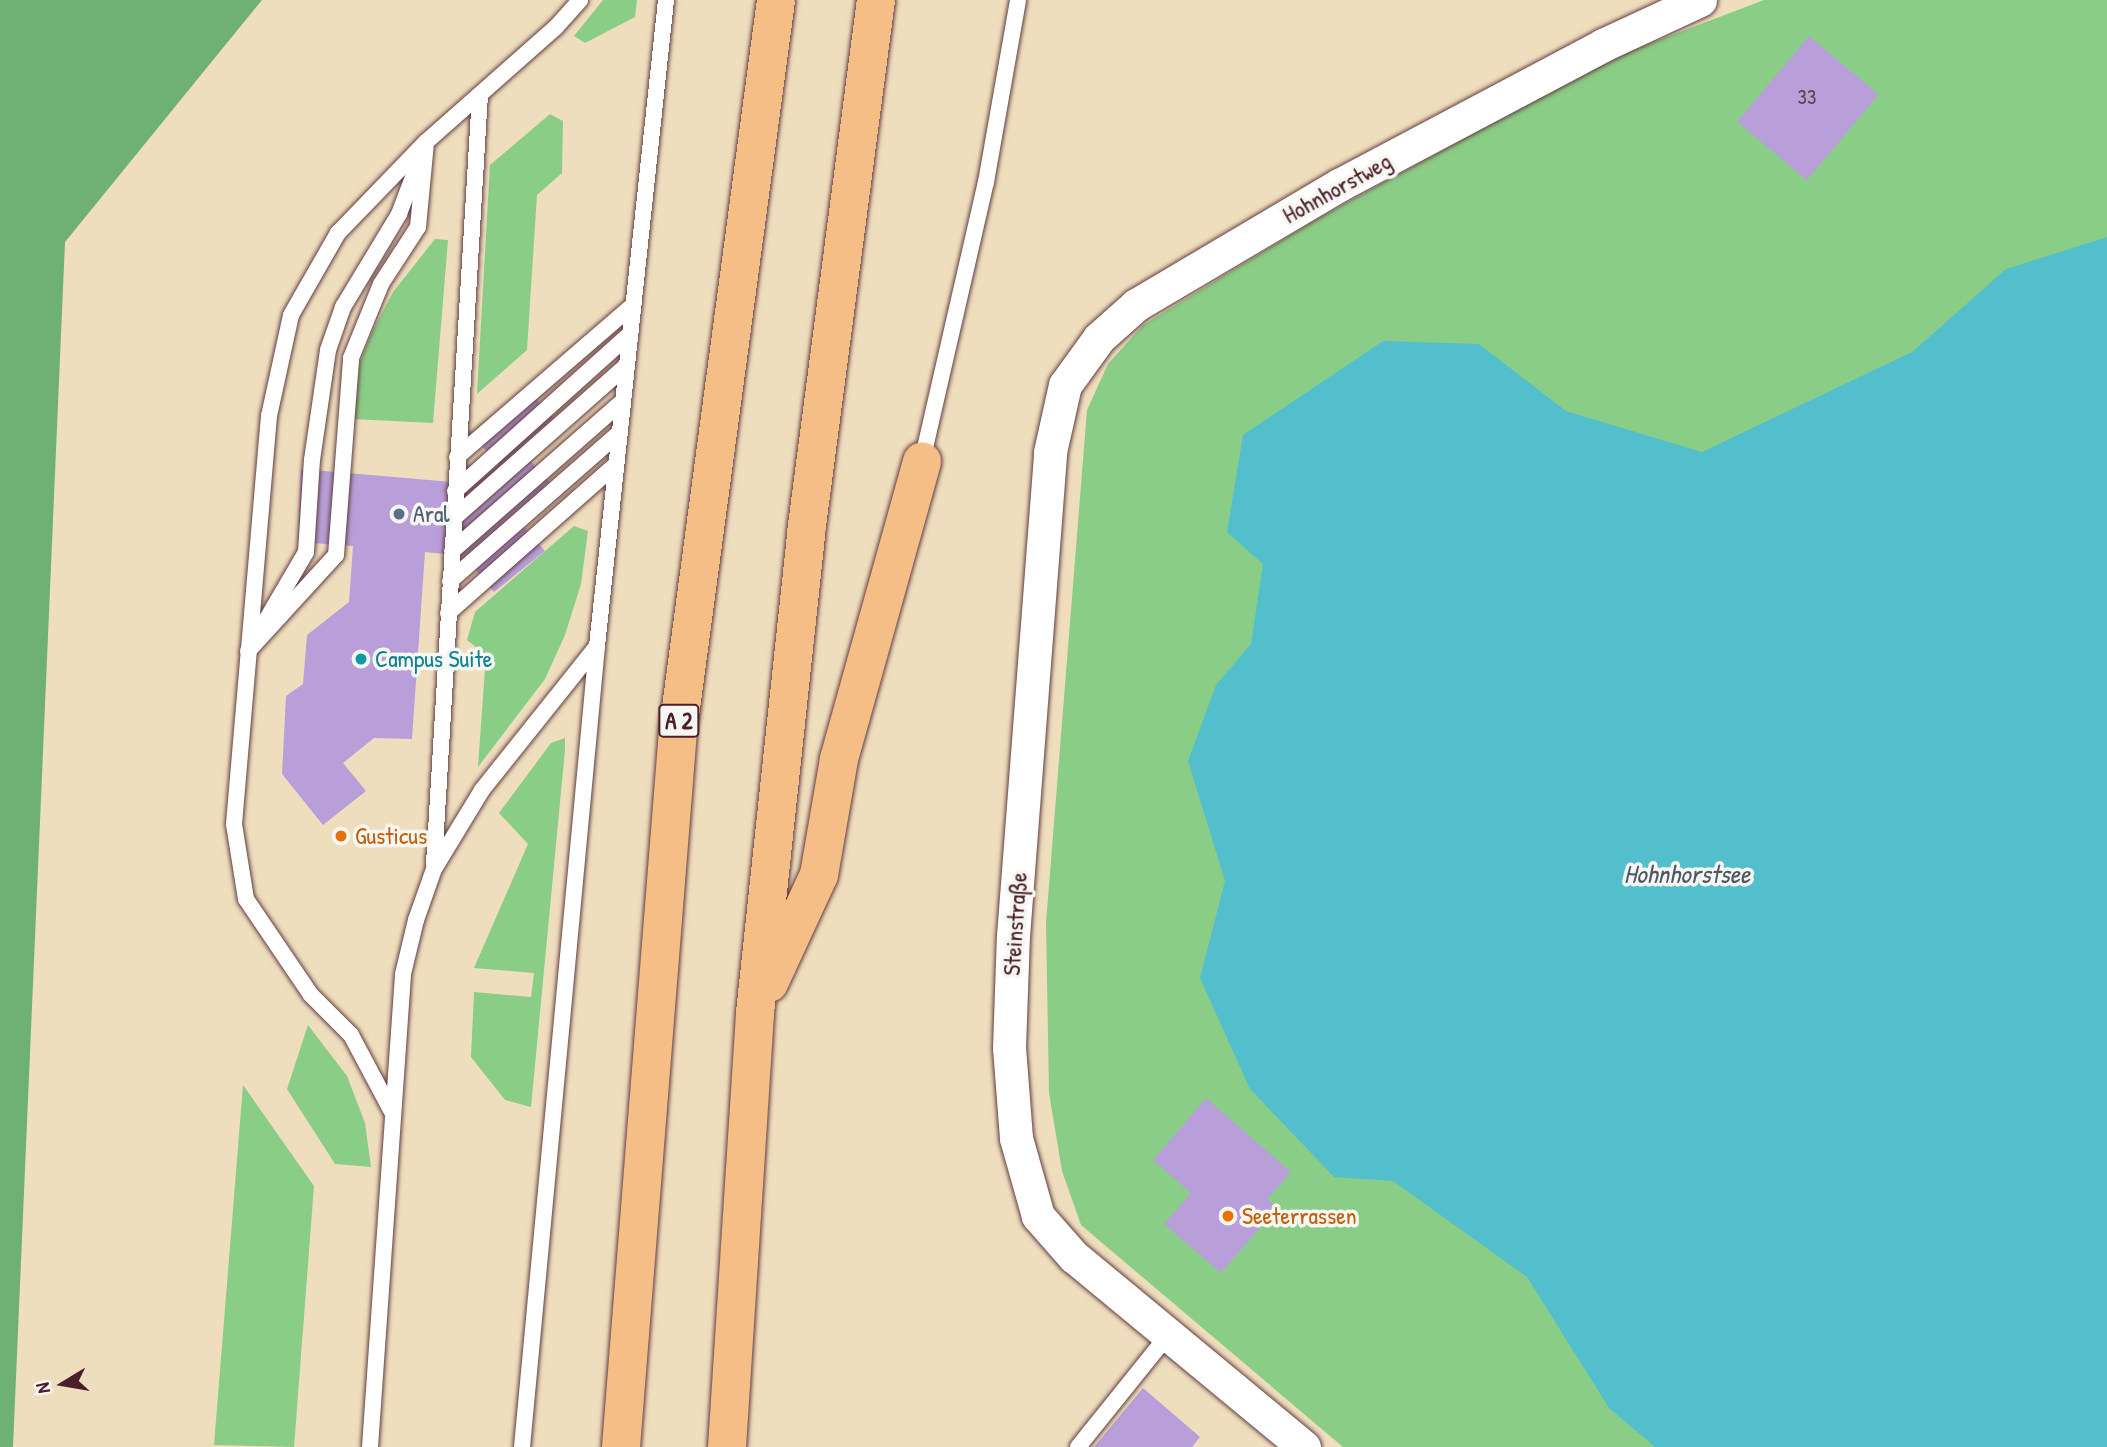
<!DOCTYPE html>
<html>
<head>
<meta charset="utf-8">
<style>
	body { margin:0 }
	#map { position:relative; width:2107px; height:1447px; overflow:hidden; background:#efdebd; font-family:"Patrick Hand",sans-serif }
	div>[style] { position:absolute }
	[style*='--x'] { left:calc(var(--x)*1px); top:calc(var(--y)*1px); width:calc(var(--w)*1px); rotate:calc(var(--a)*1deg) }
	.green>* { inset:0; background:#8acd86 }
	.forest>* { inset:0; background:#6fb073 }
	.water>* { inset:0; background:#53bfcd }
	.building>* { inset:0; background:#b89fd9; transform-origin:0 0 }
	.roads { filter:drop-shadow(0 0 2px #633c41) drop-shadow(0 0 2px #633c41) }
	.service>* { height:16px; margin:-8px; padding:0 8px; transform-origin:8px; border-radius:8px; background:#fff }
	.minor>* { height:33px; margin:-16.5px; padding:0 16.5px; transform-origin:16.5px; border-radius:16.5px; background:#fff }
	.motorway>* { height:38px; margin:-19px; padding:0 19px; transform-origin:19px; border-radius:19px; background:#f6be87 }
	.dots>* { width:19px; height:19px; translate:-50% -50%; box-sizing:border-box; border:4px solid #f6f6f2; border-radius:50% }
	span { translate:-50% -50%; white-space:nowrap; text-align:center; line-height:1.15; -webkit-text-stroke:7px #f6f6f2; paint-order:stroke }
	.number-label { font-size:21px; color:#663f56 }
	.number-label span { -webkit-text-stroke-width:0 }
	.shield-label span { padding:2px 5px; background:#f6f6f2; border:2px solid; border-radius:5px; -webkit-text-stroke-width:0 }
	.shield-label { font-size:23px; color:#4a1f2b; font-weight:700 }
	.street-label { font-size:24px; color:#4a1f2b }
	.service-label { font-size:24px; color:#4e5e75 }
	.left { translate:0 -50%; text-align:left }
	.culture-label { font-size:24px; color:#0d838f }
	.food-label { font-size:24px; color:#c56008 }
	.water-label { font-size:26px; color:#4d5764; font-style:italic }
	.north { position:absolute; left:28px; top:1349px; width:70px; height:70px; -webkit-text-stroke:5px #f6f6f2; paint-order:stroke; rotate:259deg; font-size:19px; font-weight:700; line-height:28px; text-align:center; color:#4a1f2b }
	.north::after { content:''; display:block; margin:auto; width:24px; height:32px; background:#4a1f2b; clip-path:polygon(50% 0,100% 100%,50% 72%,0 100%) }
</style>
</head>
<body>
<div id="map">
	<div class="green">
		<i style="clip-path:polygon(603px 0,637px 0,635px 17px,585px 43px,574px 36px)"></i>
		<i style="clip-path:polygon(1764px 0,2107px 0,2107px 1447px,1343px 1447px,1081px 1225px,1062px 1171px,1049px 1093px,1046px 923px,1087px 410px,1108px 364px,1143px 325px,1317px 219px,1609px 59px)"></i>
		<i style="clip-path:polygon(550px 114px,563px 121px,562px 173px,537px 195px,527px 350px,477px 394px,490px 165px)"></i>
		<i style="clip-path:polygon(435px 239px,448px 240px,433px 423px,352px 419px,360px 362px,372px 332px,393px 292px)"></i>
		<i style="clip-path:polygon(574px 526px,588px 531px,581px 584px,565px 635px,545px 679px,478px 767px,486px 655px,467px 640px,475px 612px)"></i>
		<i style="clip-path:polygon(565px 738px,565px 750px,531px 1107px,505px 1100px,471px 1057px,474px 992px,531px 997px,534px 973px,474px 968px,528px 844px,499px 813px,551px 743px)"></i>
		<i style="clip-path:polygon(308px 1025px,347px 1076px,365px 1123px,371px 1167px,335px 1164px,287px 1089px)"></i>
		<i style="clip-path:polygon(243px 1085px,314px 1186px,294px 1447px,214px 1445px)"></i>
	</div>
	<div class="forest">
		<i style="clip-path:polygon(0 0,262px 0,65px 242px,13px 1447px,0 1447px)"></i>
	</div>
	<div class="water">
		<i style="clip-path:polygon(2107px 237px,2107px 1447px,1655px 1447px,1609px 1408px,1527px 1277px,1393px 1181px,1334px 1177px,1250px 1089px,1200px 978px,1225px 881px,1188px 761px,1216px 685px,1251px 644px,1263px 564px,1227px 532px,1243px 435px,1383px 341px,1479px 344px,1566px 411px,1702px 452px,1912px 352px,2006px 269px)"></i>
	</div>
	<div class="building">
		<i style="left:1809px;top:36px;width:91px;height:112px;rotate:40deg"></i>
		<i style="clip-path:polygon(526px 387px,553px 418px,519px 448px,552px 485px,514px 515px,545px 551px,494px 592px,464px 556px,425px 552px,412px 739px,374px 738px,343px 763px,366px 791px,323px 825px,282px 774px,286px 696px,303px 684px,307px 635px,349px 602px,353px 546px,298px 542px,301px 469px,475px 484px,499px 465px,471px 434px)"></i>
		<i style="clip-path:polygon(1206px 1098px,1291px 1172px,1267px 1199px,1277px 1208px,1221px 1273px,1164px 1224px,1191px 1193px,1153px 1160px)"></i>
		<i style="clip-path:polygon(1143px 1388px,1200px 1437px,1192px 1447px,1094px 1447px)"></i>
	</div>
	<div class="roads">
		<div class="service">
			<i style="--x:457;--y:457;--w:233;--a:-40.8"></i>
			<i style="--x:922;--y:461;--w:286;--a:-77.1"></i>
			<i style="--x:986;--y:182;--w:185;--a:-80"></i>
			<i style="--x:455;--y:491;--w:235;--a:-41.9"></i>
			<i style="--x:454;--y:518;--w:231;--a:-41.5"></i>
			<i style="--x:452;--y:551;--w:227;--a:-41.3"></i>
			<i style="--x:450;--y:581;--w:225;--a:-41.2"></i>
			<i style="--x:448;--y:613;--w:223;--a:-41.5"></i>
			<i style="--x:265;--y:622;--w:81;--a:-59.6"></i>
			<i style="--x:306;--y:552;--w:92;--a:-86.3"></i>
			<i style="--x:312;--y:460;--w:111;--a:-81.7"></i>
			<i style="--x:328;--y:350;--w:46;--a:-70.8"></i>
			<i style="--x:343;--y:307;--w:109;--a:-58.9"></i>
			<i style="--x:399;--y:214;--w:53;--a:-69.2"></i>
			<i style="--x:248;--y:651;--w:130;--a:-47.5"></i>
			<i style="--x:336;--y:555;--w:198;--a:-85.6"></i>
			<i style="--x:351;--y:358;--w:80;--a:-67.9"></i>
			<i style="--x:381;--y:284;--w:68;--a:-57"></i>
			<i style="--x:418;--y:227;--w:85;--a:-84.6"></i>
			<i style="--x:434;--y:864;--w:770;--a:-86.58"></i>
			<i style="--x:392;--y:1112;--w:87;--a:-118"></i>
			<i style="--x:351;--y:1035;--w:57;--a:-135"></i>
			<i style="--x:311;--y:995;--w:116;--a:-124.1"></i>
			<i style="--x:246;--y:899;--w:76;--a:-99.1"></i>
			<i style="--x:234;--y:824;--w:409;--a:-85.1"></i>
			<i style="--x:269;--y:416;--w:103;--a:-77.7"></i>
			<i style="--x:291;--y:315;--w:95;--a:-60.2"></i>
			<i style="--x:338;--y:233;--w:127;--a:-46"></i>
			<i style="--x:426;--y:142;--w:174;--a:-41.5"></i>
			<i style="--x:556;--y:27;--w:36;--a:-48"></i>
			<i style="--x:370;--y:1447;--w:474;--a:-86"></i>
			<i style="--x:403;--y:974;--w:56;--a:-76.5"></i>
			<i style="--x:416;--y:920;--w:54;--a:-70.6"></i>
			<i style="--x:434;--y:869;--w:92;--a:-58.7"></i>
			<i style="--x:482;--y:790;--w:184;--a:-51.4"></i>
			<i style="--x:522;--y:1447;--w:805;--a:-84.65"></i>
			<i style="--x:597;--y:646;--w:650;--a:-83.9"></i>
			<i style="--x:1078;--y:1447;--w:144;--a:-51.2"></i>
		</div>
		<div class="minor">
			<i style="--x:1304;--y:1447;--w:298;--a:-140.4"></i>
			<i style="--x:1074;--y:1257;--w:55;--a:-131.3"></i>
			<i style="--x:1038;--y:1216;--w:81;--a:-105.8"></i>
			<i style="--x:1016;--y:1138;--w:90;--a:-94.4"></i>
			<i style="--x:1009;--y:1048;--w:112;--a:-88"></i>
			<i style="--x:1013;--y:936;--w:485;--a:-85.6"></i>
			<i style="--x:1050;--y:452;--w:69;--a:-77.4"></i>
			<i style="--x:1065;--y:385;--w:58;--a:-54.1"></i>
			<i style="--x:1099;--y:338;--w:50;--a:-41.7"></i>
			<i style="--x:1136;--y:305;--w:236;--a:-30.6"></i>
			<i style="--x:1339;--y:185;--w:299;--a:-27.9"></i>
			<i style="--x:1603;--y:45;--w:107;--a:-24.9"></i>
		</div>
		<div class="motorway">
			<i style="--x:769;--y:983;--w:119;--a:-65.2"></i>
			<i style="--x:819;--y:875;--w:118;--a:-80.2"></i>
			<i style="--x:839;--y:759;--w:309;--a:-74.4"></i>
			<i style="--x:621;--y:1447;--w:719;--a:-85.45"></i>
			<i style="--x:678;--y:730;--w:737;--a:-82.35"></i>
			<i style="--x:727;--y:1447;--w:435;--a:-86.3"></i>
			<i style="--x:755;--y:1013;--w:483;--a:-83.9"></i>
			<i style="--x:806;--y:533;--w:538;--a:-82.52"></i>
		</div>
	</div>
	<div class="dots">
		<i style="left:399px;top:514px;background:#5c6f8a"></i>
		<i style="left:361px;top:659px;background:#0f9aa8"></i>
		<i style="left:341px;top:836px;background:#e8710a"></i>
		<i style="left:1228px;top:1216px;background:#e8710a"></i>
	</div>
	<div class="number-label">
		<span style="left:1807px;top:97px">33</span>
	</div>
	<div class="shield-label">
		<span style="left:679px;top:721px">A 2</span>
	</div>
	<div class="street-label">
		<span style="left:1337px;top:188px;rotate:-29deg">Hohnhorstweg</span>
		<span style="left:1015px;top:924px;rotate:-86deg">Steinstraße</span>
	</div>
	<div class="service-label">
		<span class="left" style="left:413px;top:514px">Aral</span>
	</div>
	<div class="culture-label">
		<span class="left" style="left:375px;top:659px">Campus Suite</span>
	</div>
	<div class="food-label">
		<span class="left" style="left:355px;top:836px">Gusticus</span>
		<span class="left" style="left:1242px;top:1216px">Seeterrassen</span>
	</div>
	<div class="water-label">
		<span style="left:1687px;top:874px">Hohnhorstsee</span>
	</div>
	<div class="north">N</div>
</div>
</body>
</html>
